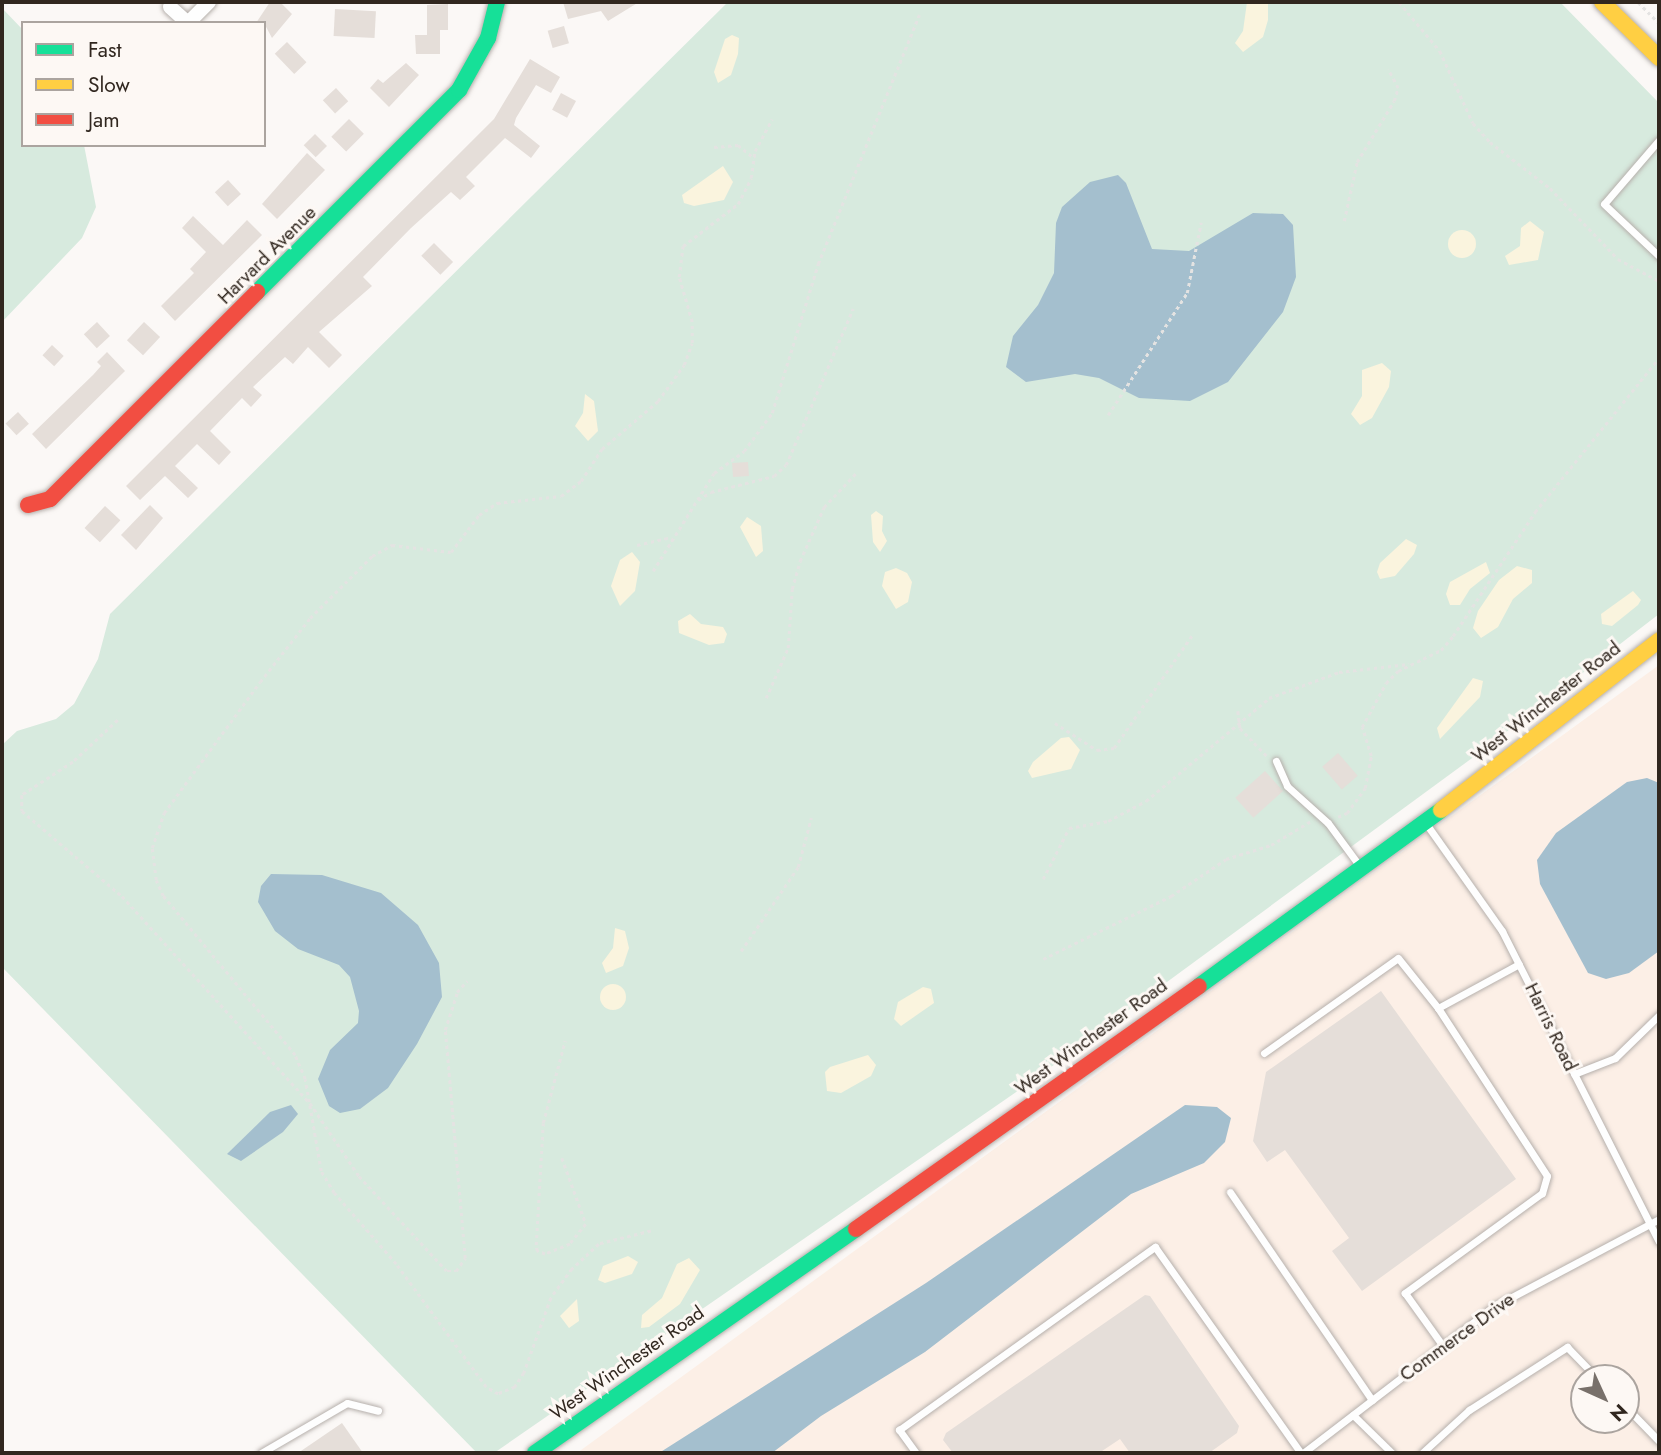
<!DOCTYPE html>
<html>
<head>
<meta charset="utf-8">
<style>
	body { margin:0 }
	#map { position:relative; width:1661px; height:1455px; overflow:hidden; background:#fbf8f6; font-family:Jost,sans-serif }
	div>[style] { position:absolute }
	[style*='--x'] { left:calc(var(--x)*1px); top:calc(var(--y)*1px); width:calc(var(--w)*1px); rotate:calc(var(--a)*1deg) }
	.built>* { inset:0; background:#fcefe6 }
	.green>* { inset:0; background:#d7eade }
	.sand>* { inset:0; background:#faf4de }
	.round { border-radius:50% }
	.water>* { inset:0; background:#a4bfce }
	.building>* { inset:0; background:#e5ded9; transform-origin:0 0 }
	.path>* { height:2.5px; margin-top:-1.25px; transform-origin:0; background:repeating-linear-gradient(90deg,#e4e3e2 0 3.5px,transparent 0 7px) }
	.roads { filter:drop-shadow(0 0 2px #b6b0ac) drop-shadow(0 0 2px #b6b0ac) }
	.lane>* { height:7px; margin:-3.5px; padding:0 3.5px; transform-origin:3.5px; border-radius:3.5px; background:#fefefe }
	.street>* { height:14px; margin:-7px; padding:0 7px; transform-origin:7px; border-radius:7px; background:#fefefe }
	.fast>* { height:16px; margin:-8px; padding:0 8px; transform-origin:8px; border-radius:8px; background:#16e098 }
	.slow>* { height:16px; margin:-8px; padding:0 8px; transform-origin:8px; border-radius:8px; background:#ffcf43 }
	.jam>* { height:16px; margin:-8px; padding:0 8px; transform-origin:8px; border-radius:8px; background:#f24e42 }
	span { translate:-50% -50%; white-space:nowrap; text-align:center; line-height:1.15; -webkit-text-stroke:6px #fdf8f4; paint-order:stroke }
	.street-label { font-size:19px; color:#31271f }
	.frame { position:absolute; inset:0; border:4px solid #31271f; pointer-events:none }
	.legend { position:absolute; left:21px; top:21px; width:245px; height:126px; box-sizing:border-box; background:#fdf8f4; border:2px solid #aba49f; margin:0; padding:9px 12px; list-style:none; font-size:21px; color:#31271f }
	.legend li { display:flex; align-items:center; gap:14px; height:35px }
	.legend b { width:35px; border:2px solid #aba49f }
	.north { position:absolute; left:1570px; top:1364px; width:70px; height:70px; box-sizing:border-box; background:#fdf8f4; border:2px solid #aba49f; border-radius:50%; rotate:135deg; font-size:19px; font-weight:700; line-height:28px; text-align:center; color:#31271f }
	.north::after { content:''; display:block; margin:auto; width:24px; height:32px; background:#78706a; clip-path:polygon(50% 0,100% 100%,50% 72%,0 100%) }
</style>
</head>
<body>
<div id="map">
	<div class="built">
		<i style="clip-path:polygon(evenodd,1659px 665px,1659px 1453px,577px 1453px,1659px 665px,1584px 1378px,1626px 1378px,1626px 1420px,1584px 1420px,1584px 1378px)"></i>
	</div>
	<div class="green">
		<i style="clip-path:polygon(728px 2px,1560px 2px,1659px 103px,1659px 614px,1479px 753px,1032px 1081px,494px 1453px,477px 1453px,2px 967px,2px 745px,17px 731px,56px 719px,74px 704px,98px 659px,110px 614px)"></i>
		<i style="clip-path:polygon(2px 8px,23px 30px,23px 145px,84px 145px,96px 207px,82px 238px,2px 322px)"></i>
	</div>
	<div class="sand">
		<i style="clip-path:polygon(1247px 2px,1268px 2px,1268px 20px,1263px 37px,1243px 52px,1235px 43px,1243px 31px)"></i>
		<i style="clip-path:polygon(732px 35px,739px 38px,738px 54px,731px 75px,718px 83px,714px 72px,725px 39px)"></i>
		<i style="clip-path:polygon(723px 166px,733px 182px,724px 200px,694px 206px,684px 203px,682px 195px)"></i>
		<i style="clip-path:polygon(1530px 221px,1544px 232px,1538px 260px,1509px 265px,1505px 256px,1520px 246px,1521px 228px)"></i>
		<i class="round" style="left:1448px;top:230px;width:28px;height:28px"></i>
		<i style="clip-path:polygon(1382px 363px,1391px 371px,1389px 387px,1372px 418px,1360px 425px,1351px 414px,1362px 396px,1362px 370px)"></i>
		<i style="clip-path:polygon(585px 394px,594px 401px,598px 431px,588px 441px,575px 426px,583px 413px)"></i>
		<i style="clip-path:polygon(876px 511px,883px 516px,882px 531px,887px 541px,880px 552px,873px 542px,871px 515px)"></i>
		<i style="clip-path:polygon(747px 517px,761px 526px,763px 551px,756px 557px,740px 527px)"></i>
		<i style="clip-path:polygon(1406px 539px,1417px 545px,1414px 554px,1395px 576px,1380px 579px,1377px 572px,1380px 563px)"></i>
		<i style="clip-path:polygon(632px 552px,640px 562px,635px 591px,620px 606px,611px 586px,620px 560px)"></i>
		<i style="clip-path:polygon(1486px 562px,1490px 573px,1470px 589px,1460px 605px,1450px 605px,1446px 594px,1450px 582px)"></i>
		<i style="clip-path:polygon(1517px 566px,1532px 570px,1532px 583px,1513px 599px,1498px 627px,1481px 638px,1473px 628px,1478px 611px,1499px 580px)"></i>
		<i style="clip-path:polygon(896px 568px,907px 573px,912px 582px,908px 602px,896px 609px,882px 586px,885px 572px)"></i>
		<i style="clip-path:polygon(1633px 591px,1641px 600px,1638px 605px,1612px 626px,1602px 624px,1601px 614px)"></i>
		<i style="clip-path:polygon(690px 614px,701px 624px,723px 627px,727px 634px,724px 643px,709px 645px,679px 633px,678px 621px)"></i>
		<i style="clip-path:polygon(1473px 678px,1483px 681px,1480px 697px,1440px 739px,1437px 728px)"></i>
		<i style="clip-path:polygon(1069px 737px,1080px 750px,1071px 769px,1032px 778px,1028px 771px,1033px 762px,1061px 738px)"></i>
		<i style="clip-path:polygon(615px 928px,625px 931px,629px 948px,623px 966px,606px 973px,602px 963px,613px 948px)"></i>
		<i class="round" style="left:600px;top:984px;width:26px;height:26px"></i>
		<i style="clip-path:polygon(923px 987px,931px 989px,934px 1003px,901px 1026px,894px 1019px,898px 1002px)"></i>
		<i style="clip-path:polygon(868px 1055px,876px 1065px,871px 1076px,841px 1093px,827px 1091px,825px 1072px,830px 1067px)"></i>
		<i style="clip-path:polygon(628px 1256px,638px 1262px,632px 1274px,605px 1283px,598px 1280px,603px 1266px)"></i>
		<i style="clip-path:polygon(689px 1258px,700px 1270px,680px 1304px,649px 1327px,641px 1328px,642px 1315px,662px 1298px,677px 1264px)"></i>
		<i style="clip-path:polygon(577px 1299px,579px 1321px,569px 1328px,560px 1316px)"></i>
	</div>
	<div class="water">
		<i style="clip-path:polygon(1118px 175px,1126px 183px,1152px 249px,1189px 251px,1253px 213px,1283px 214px,1293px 225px,1296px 277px,1283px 312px,1228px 382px,1190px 401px,1139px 398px,1099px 378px,1075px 374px,1026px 382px,1006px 367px,1013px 336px,1038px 305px,1054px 273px,1056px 223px,1062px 207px,1090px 182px)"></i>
		<i style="clip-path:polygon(1647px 778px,1659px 783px,1659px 951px,1629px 973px,1606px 979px,1588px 973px,1540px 884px,1537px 860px,1556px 833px,1627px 782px)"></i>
		<i style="clip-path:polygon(271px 874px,322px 875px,381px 893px,418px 925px,439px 963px,442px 997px,417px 1044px,388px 1088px,360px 1109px,340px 1113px,329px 1106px,318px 1079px,330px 1050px,358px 1023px,359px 1011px,350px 977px,339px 965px,298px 949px,275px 931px,258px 902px,261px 886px)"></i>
		<i style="clip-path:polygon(291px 1105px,298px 1114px,283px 1132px,241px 1161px,227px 1154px,270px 1112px)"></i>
		<i style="clip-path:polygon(1185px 1105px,1217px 1107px,1231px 1118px,1225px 1142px,1204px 1163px,1131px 1194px,925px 1352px,821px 1416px,772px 1453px,659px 1453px,926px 1283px)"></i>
	</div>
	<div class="building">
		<i style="clip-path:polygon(270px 2px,280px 2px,292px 14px,272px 38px,264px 23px,256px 23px)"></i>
		<i style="clip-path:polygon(563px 2px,639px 2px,608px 21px,601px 11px,568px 19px)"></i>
		<i style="clip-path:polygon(448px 4px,448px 30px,440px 30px,440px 54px,416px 54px,415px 35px,427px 35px,427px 5px)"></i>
		<i style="left:335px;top:9px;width:41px;height:27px;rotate:3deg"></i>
		<i style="left:564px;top:26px;width:18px;height:17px;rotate:74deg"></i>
		<i style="left:287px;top:42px;width:28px;height:17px;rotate:46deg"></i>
		<i style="clip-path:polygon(530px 59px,560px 77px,551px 93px,536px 85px,516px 118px,514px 125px,540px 146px,531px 158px,505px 138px,466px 177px,475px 186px,460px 200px,451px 192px,411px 228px,363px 277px,372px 286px,319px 332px,342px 355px,329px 368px,308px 347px,293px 364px,285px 357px,253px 387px,262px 395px,251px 407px,242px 398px,210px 431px,231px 452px,219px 465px,197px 444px,175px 466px,198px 488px,188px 498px,165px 476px,140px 500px,126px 486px,494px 119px)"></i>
		<i style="clip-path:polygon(406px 63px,419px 75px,389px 107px,370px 88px,378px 79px,383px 83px)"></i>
		<i style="left:336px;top:88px;width:18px;height:18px;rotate:47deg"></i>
		<i style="left:561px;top:93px;width:17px;height:19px;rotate:28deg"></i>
		<i style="left:349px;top:119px;width:21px;height:25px;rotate:45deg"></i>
		<i style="left:315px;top:134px;width:17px;height:16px;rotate:45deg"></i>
		<i style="clip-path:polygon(307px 153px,325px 170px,277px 219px,262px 204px)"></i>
		<i style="left:228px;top:180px;width:19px;height:18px;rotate:47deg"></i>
		<i style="clip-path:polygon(193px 216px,223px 245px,247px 220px,262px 235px,175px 321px,161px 306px,194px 273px,190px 269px,206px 252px,182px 228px)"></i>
		<i style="left:434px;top:243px;width:27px;height:18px;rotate:45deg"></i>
		<i style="left:97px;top:322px;width:19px;height:18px;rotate:47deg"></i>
		<i style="left:144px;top:322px;width:22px;height:25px;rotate:43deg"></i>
		<i style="left:52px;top:345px;width:16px;height:14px;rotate:43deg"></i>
		<i style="clip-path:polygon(107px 352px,125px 371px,46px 449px,32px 434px,93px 375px,101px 366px,97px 362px)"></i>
		<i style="left:18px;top:412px;width:16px;height:17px;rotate:47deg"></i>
		<i style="left:748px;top:462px;width:14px;height:16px;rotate:86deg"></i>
		<i style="clip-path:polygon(150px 505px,163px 518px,136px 550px,121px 535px)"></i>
		<i style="left:105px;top:506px;width:21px;height:30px;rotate:43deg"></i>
		<i style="left:1338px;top:753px;width:30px;height:21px;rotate:49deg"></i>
		<i style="left:1265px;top:771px;width:27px;height:40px;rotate:48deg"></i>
		<i style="clip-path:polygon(1381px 991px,1516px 1179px,1362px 1291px,1332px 1251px,1349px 1238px,1285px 1150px,1267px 1162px,1253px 1141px,1266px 1072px)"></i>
		<i style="clip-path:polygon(1145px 1295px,1150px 1296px,1239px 1426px,1237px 1433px,1209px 1453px,1130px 1453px,1120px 1439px,1099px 1453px,953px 1453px,943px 1440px,946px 1433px)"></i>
		<i style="clip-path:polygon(342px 1423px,363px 1453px,298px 1453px)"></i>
	</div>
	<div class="path">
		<i style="--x:1399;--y:2;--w:64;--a:50.1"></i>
		<i style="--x:1440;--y:51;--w:79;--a:65.4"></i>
		<i style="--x:1473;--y:123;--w:25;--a:48"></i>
		<i style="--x:1490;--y:142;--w:76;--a:37.5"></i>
		<i style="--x:1550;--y:188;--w:98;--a:46.2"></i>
		<i style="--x:1618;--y:259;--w:47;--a:28.2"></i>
		<i style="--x:1638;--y:2;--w:30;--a:45"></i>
		<i style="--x:714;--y:147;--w:24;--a:-5"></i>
		<i style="--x:738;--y:145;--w:21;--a:39"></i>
		<i style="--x:1344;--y:221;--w:60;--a:-77.6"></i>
		<i style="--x:1357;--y:162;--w:71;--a:-58.8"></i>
		<i style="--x:1394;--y:101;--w:14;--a:-73"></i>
		<i style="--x:1398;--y:88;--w:21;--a:-118"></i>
		<i style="--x:1108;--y:415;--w:145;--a:-57.1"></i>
		<i style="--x:1187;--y:293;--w:72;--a:-78.8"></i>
		<i style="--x:698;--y:500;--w:15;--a:-32"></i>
		<i style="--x:711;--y:492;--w:65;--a:-14.3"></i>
		<i style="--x:774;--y:476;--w:16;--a:-43"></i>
		<i style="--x:786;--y:465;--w:170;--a:-66.8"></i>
		<i style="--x:637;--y:545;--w:35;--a:-13"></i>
		<i style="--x:653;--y:571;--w:115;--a:-58.1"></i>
		<i style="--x:714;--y:473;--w:37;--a:-36"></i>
		<i style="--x:744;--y:451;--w:47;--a:-53.6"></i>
		<i style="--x:772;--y:413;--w:156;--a:-72.8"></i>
		<i style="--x:818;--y:264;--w:269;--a:-67.9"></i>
		<i style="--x:766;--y:698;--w:55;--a:-66.3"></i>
		<i style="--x:788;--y:648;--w:59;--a:-86.1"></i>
		<i style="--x:792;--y:589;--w:29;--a:-74"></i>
		<i style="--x:800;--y:561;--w:59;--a:-66"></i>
		<i style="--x:824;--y:507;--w:47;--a:-46.7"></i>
		<i style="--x:1238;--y:711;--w:17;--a:83"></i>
		<i style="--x:1240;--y:728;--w:39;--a:46"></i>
		<i style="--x:118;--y:720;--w:62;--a:137"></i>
		<i style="--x:73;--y:762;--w:61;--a:147.1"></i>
		<i style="--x:22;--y:795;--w:16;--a:90"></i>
		<i style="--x:22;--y:811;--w:131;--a:40.4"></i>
		<i style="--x:122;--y:896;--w:280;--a:47.8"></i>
		<i style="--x:310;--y:1103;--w:88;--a:56.1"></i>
		<i style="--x:359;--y:1176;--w:129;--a:47.2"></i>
		<i style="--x:447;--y:1271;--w:9;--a:0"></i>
		<i style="--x:456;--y:1271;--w:16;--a:-55"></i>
		<i style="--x:465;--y:1258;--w:229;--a:-95"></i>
		<i style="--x:445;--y:1030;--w:40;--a:-72"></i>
		<i style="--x:457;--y:992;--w:15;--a:-48"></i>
		<i style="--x:1055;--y:723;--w:50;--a:32.7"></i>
		<i style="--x:1097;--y:750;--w:17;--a:-7"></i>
		<i style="--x:1114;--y:748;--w:139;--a:-55.3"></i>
		<i style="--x:1338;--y:817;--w:10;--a:-24"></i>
		<i style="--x:1347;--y:813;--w:31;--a:-54"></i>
		<i style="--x:1365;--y:788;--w:33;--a:-79"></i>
		<i style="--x:1371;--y:756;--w:30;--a:-107"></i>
		<i style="--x:1362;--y:727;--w:50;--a:-61.4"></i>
		<i style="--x:1386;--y:683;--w:17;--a:-45"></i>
		<i style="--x:1398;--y:671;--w:48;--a:-26"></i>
		<i style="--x:1441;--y:650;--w:18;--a:-49"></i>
		<i style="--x:1453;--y:636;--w:149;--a:-56.5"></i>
		<i style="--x:1535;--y:512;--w:198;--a:-51.2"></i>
		<i style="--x:1043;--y:879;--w:57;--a:-63"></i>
		<i style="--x:1069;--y:828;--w:40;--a:-10"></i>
		<i style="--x:1108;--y:821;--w:43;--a:-27.8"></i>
		<i style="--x:1146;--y:801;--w:160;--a:-39.9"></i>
		<i style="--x:1269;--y:698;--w:75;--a:-20.4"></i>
		<i style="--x:1339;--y:672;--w:70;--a:-6.5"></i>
		<i style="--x:741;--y:951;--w:102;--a:-55.8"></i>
		<i style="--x:798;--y:867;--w:51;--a:-75.1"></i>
		<i style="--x:1043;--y:959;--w:143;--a:-26.2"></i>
		<i style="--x:1171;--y:896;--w:66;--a:-33.9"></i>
		<i style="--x:1226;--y:859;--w:47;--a:-17.3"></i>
		<i style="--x:1271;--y:845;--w:47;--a:-31"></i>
		<i style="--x:562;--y:1158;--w:70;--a:70"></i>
		<i style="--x:586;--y:1224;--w:26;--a:129"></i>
		<i style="--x:570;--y:1244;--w:27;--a:158"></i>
		<i style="--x:545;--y:1254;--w:9;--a:-159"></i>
		<i style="--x:537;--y:1251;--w:6;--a:-99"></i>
		<i style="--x:536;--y:1245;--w:122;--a:-86.7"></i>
		<i style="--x:543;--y:1123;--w:85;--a:-75"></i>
		<i style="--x:651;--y:1231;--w:54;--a:166"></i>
		<i style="--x:599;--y:1244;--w:37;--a:137"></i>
		<i style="--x:572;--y:1269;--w:36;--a:126"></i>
		<i style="--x:551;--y:1298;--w:80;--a:109.8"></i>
		<i style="--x:524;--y:1373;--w:17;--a:123"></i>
		<i style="--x:515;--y:1387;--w:18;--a:158"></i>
		<i style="--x:498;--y:1394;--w:14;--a:-150"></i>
		<i style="--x:486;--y:1387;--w:152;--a:-126.2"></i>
		<i style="--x:396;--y:1264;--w:94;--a:-131.1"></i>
		<i style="--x:334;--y:1193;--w:26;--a:-121"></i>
		<i style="--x:321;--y:1171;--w:93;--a:-99.9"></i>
		<i style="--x:305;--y:1079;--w:26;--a:-113"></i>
		<i style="--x:295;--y:1055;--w:207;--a:-129.7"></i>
		<i style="--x:163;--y:896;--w:17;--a:-114"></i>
		<i style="--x:156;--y:880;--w:32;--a:-97"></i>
		<i style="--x:152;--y:848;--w:37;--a:-71"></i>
		<i style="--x:164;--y:813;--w:162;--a:-53.8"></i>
		<i style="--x:260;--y:682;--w:81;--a:-52"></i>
		<i style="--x:310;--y:618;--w:88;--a:-45"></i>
		<i style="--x:372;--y:556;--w:23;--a:-29"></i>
		<i style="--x:392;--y:545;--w:59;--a:6.8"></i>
		<i style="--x:451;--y:552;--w:46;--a:-52.9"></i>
		<i style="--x:479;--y:515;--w:22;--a:-34"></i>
		<i style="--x:497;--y:503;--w:64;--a:-6.2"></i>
		<i style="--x:561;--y:496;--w:25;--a:-37"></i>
		<i style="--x:581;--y:481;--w:38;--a:-57"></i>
		<i style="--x:602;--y:449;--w:74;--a:-40.6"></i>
		<i style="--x:658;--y:401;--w:44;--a:-54.2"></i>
		<i style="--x:684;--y:365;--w:23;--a:-70"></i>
		<i style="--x:692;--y:343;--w:21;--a:-90"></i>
		<i style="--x:692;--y:322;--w:47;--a:-106.1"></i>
		<i style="--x:679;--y:277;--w:31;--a:-83"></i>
		<i style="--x:683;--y:246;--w:69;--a:-37.4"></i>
		<i style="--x:738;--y:204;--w:29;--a:-63"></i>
		<i style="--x:751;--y:178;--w:27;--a:-82"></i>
		<i style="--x:755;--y:151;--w:36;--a:-62"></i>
	</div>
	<div class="roads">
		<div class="lane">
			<i style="--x:1659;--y:140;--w:84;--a:130.7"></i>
			<i style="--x:1604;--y:204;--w:76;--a:43.4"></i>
			<i style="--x:1276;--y:761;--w:27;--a:66"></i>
			<i style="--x:1287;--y:786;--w:55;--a:42.1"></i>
			<i style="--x:1328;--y:823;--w:56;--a:53.7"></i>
			<i style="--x:1427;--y:825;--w:130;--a:54.7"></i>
			<i style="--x:1502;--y:931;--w:348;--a:63.2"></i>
			<i style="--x:1438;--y:1008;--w:200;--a:57"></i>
			<i style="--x:1547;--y:1176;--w:18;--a:106"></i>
			<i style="--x:1542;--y:1193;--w:170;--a:143.9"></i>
			<i style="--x:1405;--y:1293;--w:65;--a:54.4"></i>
			<i style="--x:1264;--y:1053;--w:164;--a:-35.3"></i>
			<i style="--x:1398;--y:958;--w:64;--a:51.3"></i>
			<i style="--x:1438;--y:1008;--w:92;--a:-28.5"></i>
			<i style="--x:1574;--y:1074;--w:44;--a:-21.3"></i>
			<i style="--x:1615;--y:1058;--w:62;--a:-44.3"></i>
			<i style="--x:1230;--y:1192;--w:252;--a:55.7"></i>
			<i style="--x:1626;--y:1407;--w:47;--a:45.9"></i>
			<i style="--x:1353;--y:1415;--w:54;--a:44.3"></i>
			<i style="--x:261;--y:1453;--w:99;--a:-30.2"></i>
			<i style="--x:347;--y:1403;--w:32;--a:14"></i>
			<i style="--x:916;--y:1453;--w:29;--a:-126"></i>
			<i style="--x:899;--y:1430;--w:315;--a:-35.6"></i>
			<i style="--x:1155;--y:1247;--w:252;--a:54.7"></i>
			<i style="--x:1303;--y:1453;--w:240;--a:-37.5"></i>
			<i style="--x:1493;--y:1307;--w:188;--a:-27.9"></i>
			<i style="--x:1422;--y:1453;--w:64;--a:-42.5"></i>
			<i style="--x:1469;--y:1410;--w:117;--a:-32.7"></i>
			<i style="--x:1567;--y:1347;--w:43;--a:45.9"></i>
		</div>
		<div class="street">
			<i style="--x:170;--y:7;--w:24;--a:42"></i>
			<i style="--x:188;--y:23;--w:30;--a:-45"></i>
		</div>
		<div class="fast">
			<i style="--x:257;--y:292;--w:286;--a:-45"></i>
			<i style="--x:459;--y:90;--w:60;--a:-60.9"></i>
			<i style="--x:488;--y:38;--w:37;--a:-76"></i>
			<i style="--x:1199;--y:986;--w:299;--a:-36"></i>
			<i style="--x:535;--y:1453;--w:391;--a:-34.9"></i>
		</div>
		<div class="slow">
			<i style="--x:1602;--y:2;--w:80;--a:44.5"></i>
			<i style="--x:1441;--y:810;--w:276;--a:-37.9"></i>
		</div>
		<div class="jam">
			<i style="--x:28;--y:505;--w:23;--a:-15"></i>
			<i style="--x:50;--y:499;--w:293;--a:-45"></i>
			<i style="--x:856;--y:1229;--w:420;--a:-35.3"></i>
		</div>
	</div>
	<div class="street-label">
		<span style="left:267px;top:255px;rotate:-45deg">Harvard Avenue</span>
		<span style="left:1546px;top:702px;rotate:-38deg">West Winchester Road</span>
		<span style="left:1551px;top:1027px;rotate:64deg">Harris Road</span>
		<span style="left:1091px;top:1037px;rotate:-36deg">West Winchester Road</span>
		<span style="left:1457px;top:1337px;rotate:-36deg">Commerce Drive</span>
		<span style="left:627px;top:1363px;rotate:-35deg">West Winchester Road</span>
	</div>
	<div class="frame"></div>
	<ul class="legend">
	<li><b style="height:9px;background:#16e098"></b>Fast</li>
	<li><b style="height:9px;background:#ffcf43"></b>Slow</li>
	<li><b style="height:9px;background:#f24e42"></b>Jam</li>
	</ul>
	<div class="north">N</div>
</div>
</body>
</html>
